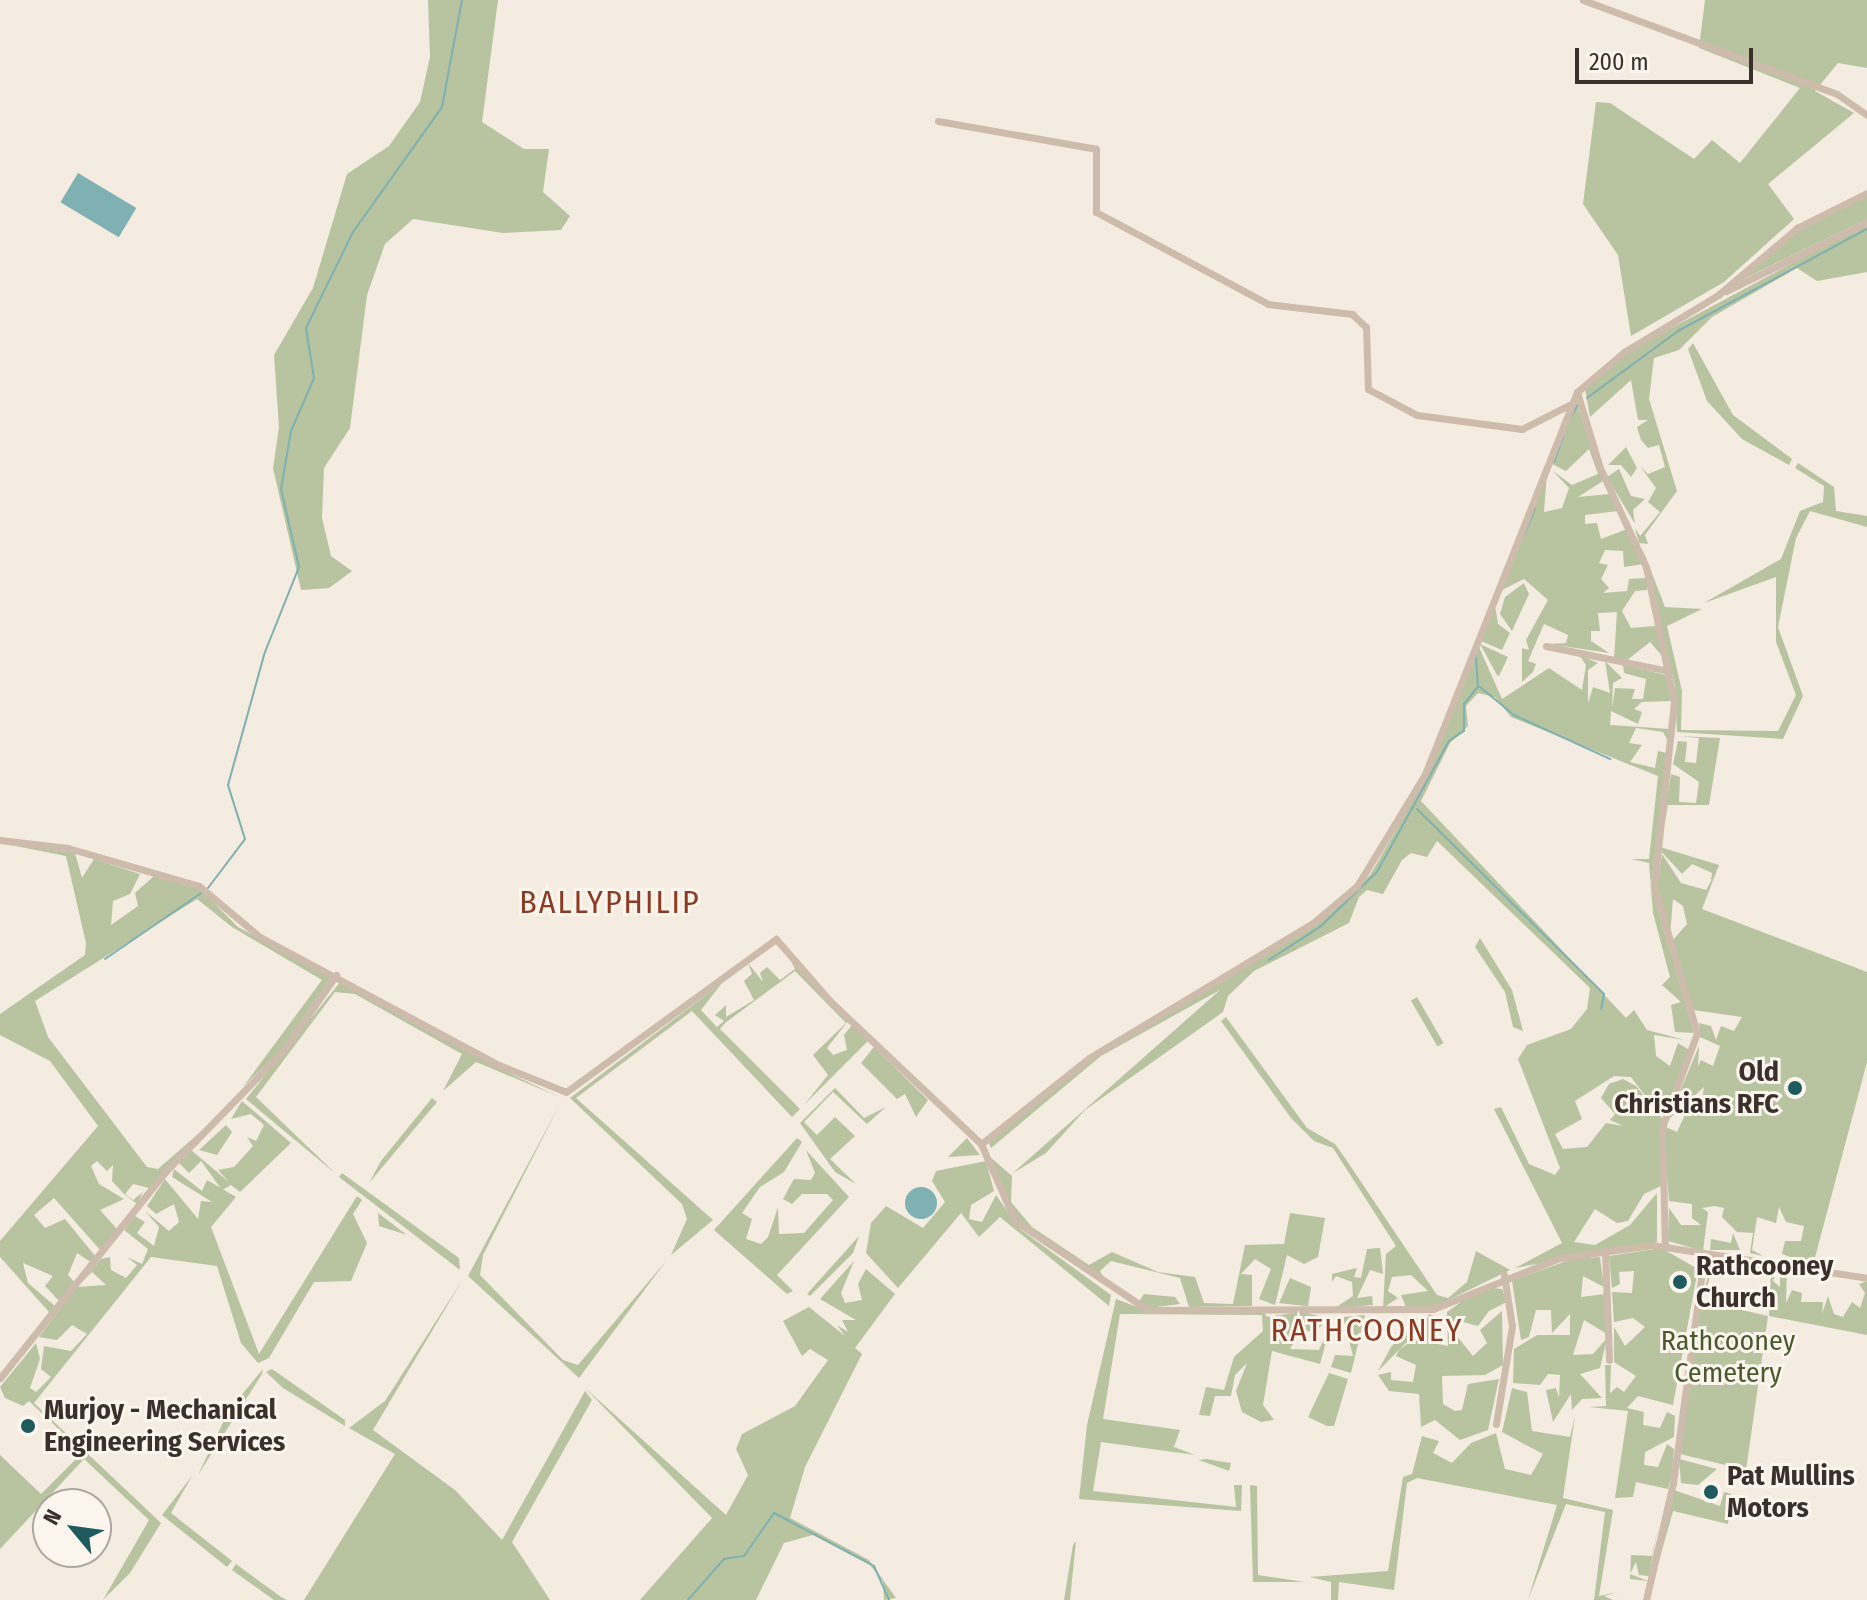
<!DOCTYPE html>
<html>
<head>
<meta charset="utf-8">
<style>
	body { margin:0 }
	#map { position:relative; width:1867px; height:1600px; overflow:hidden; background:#f4ebe1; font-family:"Fira Sans Condensed",sans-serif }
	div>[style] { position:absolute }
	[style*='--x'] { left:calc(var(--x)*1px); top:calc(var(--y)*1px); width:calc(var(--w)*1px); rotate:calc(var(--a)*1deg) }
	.green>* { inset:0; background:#b8c4a0; transform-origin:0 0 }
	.water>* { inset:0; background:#7fb0b2; transform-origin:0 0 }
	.round { border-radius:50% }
	.stream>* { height:2px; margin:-1px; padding:0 1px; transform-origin:1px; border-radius:1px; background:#7fb0b2 }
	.minor>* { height:7px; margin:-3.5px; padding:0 3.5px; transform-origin:3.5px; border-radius:3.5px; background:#cdbbac }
	.dots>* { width:22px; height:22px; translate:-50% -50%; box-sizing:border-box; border:4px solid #fbf5ee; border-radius:50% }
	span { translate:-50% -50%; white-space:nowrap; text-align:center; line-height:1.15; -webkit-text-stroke:6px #fbf5ee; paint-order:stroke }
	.poi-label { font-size:28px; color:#3b302b; font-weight:700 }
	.right { translate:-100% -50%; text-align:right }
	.left { translate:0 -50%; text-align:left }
	.park-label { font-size:28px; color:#4a5a2e }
	.quarter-label { font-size:32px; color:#8c3b22; letter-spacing:2px }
	.north { position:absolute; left:32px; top:1488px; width:80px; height:80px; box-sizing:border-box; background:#fbf5ee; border:2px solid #aea6a0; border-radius:50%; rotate:299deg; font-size:22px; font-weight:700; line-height:32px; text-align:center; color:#3b302b }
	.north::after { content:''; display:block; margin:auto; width:28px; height:36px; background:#1f5a5e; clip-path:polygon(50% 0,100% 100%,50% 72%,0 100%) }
	.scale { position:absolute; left:1575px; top:48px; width:178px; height:36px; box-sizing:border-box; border:4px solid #3b302b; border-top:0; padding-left:10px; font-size:24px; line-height:28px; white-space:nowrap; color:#3b302b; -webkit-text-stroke:6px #fbf5ee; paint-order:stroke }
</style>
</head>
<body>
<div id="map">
	<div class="green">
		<i style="clip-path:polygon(428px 0,498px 0,482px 122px,524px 149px,549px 149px,543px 192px,570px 216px,561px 230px,503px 233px,413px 219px,385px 244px,367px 295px,350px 428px,324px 468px,322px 518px,331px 556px,352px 571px,329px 588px,301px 590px,273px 468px,279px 427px,274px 355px,313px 288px,347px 174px,389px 146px,420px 102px,430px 57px)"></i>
		<i style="clip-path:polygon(1705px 0,1867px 0,1867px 68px,1838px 63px,1815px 91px,1854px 113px,1768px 184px,1794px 219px,1724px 282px,1631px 336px,1618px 255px,1583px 204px,1596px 102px,1610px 103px,1694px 159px,1712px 140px,1740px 163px,1800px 88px,1699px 48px)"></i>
		<i style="clip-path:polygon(1867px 195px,1867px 219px,1733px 284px,1798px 230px)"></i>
		<i style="clip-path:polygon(1867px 223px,1867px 272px,1817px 281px,1797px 268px,1712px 317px,1679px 350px,1654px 358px,1649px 399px,1677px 491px,1645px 535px,1648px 544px,1639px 543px,1635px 528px,1640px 536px,1660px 512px,1648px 502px,1656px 488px,1640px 466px,1648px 474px,1665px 467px,1659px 445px,1648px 448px,1641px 440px,1637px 427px,1648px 420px,1638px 420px,1631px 380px,1590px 417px,1585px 389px,1625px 353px)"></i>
		<i style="clip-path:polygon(1693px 343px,1733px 415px,1792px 459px,1789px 465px,1742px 439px,1707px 401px,1688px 349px)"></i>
		<i style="clip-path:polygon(1576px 401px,1603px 481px,1578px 497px,1609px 494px,1618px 511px,1585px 515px,1585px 524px,1597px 523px,1601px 539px,1627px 529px,1643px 564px,1624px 567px,1623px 551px,1605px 550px,1599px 563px,1608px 565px,1601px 579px,1609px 588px,1603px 593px,1627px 591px,1629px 579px,1647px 578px,1647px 590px,1635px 591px,1622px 611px,1631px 628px,1655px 626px,1664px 658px,1650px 642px,1626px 661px,1664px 668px,1614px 659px,1617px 612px,1598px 613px,1600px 631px,1591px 631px,1591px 641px,1609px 653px,1549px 644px,1566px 643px,1568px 635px,1544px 624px,1528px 661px,1536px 664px,1533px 672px,1522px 682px,1522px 648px,1529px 650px,1526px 640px,1548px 600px,1524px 579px,1500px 591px,1547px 472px,1544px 512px,1562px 508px,1569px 488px,1553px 471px,1572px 485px,1598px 474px,1589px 449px,1566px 471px,1550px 463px)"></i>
		<i style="clip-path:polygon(1626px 447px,1637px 468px,1631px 477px,1621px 465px,1608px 465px)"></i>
		<i style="clip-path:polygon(1798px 463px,1834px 487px,1836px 511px,1867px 516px,1867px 527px,1810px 511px,1796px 538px,1778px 627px,1803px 696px,1783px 739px,1677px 732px,1675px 686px,1643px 550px,1665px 607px,1702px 609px,1667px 626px,1682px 691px,1681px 730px,1778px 731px,1796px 695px,1776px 642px,1776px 577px,1704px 603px,1781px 559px,1800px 511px,1823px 502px,1824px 486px,1795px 468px)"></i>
		<i style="clip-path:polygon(1619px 469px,1631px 496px,1645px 499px,1633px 510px,1635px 524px,1607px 477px)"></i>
		<i style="clip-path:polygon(1524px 583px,1529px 594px,1512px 631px,1500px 614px,1505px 597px)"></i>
		<i style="clip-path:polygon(1494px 599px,1498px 624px,1510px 633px,1502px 650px,1481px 641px)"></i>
		<i style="clip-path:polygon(1480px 644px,1508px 657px,1499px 676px,1497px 675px)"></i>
		<i style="clip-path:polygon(1479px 647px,1502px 699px,1549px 668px,1582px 690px,1586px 665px,1579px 655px,1598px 663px,1588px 670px,1588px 703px,1593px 687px,1610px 693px,1605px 661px,1622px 678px,1613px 683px,1612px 708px,1615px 688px,1635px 689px,1632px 699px,1643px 699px,1646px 679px,1624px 673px,1623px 665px,1666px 675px,1671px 701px,1642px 702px,1634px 709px,1642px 712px,1638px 724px,1611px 711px,1610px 725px,1670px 729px,1669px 743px,1663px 732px,1636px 728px,1629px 743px,1642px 745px,1630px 762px,1655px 768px,1658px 751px,1667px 753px,1651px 886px,1694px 1033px,1675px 1032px,1671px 1005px,1681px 1002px,1662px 985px,1670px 977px,1653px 913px,1649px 863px,1631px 859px,1649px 859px,1658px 776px,1511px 717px,1495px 697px,1478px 693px,1466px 706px,1468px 726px,1450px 743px,1421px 801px,1626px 1018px,1634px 1010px,1647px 1030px,1685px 1040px,1654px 1035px,1656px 1056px,1670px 1066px,1678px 1043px,1691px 1051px,1668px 1106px,1650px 1102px,1631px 1077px,1614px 1076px,1575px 1101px,1582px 1119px,1555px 1134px,1563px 1149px,1587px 1147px,1606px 1123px,1623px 1126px,1610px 1120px,1615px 1114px,1601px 1098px,1609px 1084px,1623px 1079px,1636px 1086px,1662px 1118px,1661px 1186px,1644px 1194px,1628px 1221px,1617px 1223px,1595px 1209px,1574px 1242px,1595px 1245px,1630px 1225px,1657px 1193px,1657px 1242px,1515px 1268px,1562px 1243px,1494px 1109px,1501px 1107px,1529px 1164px,1555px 1175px,1560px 1168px,1518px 1059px,1527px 1045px,1571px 1029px,1587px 1009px,1590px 988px,1437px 841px,1427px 857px,1411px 853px,1402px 860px,1383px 894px,1367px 890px,1359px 897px,1349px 923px,1254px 971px,1228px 996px,1223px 1012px,1085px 1110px,1046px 1153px,1013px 1173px,1220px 990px,1101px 1056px,991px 1148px,988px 1141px,1100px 1054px,1314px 926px,1370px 875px,1428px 775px)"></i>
		<i style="clip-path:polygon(1678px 736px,1720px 738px,1709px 805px,1668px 805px,1660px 847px,1719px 865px,1702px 909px,1867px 972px,1867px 1062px,1813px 1265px,1782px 1254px,1785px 1241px,1801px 1241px,1804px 1226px,1786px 1222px,1779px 1207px,1776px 1223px,1757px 1217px,1752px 1250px,1763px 1256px,1750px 1253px,1753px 1233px,1737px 1232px,1722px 1217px,1724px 1208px,1715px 1206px,1702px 1208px,1708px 1212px,1703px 1251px,1668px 1241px,1669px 1208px,1681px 1225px,1701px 1225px,1692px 1218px,1692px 1204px,1669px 1201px,1664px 1140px,1666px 1127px,1677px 1132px,1690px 1104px,1701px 1107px,1704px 1087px,1668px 1120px,1699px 1046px,1698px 1066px,1701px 1060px,1713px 1066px,1720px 1046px,1700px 1037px,1699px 1023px,1711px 1026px,1716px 1040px,1721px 1026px,1734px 1031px,1742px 1017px,1693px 1010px,1671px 942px,1687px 924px,1683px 906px,1673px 899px,1670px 936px,1657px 889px,1662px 854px,1681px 883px,1706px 890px,1711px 881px,1712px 873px,1692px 864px,1682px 874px,1659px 849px,1671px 774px,1680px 777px,1679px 802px,1696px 803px,1699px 782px,1673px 764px,1678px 741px,1687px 742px,1685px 762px,1696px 763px,1699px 738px)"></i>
		<i style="clip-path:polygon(0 843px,75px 853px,82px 878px,94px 859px,140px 874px,130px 894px,113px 901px,111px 925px,138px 906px,135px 893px,154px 876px,199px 888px,238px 927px,332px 976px,281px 1050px,243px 1087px,322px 980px,232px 927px,197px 899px,35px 1001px,48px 1037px,147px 1167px,158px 1169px,229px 1107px,149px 1188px,133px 1184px,125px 1194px,133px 1200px,143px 1192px,137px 1204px,124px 1194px,112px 1181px,113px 1165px,107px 1171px,97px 1161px,91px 1166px,99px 1184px,124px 1199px,100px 1210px,117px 1229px,101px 1251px,54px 1198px,34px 1215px,45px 1228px,65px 1219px,96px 1257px,92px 1263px,77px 1253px,68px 1275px,75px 1283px,60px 1302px,45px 1286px,53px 1276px,23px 1263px,28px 1283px,56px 1307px,2px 1372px,49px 1312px,0 1257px,0 1241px,98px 1126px,50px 1061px,0 1035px,0 1014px,85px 955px,86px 943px,66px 856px)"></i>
		<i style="clip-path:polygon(1480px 938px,1512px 990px,1523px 1031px,1513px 1027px,1505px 992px,1475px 947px)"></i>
		<i style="clip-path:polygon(791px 961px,848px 1021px,827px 1048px,833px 1055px,847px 1050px,844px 1035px,852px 1025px,868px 1041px,804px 1105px,828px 1075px,813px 1055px,846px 1023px,795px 971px,725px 1023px,720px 1029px,800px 1109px,792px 1117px,692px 1011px,576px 1098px,713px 1220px,671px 1255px,687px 1219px,682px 1204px,570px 1098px,722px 983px,701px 1010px,717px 1027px,724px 1021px,715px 1015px,726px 1005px,726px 1017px,754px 1000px,744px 981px,752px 974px,748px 963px,763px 982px,760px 973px,767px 967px,780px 980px,795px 969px)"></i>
		<i style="clip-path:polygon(341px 981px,498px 1068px,560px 1097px,476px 1062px,443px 1091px,462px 1054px,355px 994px,335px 992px,256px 1097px,336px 1174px,246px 1099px)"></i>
		<i style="left:1417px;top:997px;width:53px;height:7px;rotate:60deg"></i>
		<i style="clip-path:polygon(1226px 1017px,1307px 1128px,1335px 1144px,1345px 1158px,1437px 1295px,1448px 1298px,1467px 1282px,1476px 1251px,1510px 1270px,1436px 1306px,1406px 1307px,1401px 1295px,1428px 1291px,1411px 1275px,1392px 1277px,1388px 1291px,1398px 1298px,1383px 1308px,1386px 1254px,1396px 1246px,1333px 1148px,1314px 1141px,1291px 1118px,1221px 1021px)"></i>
		<i style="clip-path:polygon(874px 1047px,928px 1100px,916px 1117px,905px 1094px,897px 1099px,861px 1063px)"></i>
		<i style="clip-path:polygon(835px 1088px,864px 1118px,886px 1107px,867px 1124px,833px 1092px,804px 1122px,817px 1135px,835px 1117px,855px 1136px,830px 1159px,856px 1184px,835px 1172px,800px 1123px)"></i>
		<i style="clip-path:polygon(432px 1098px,437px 1102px,369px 1183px,381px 1161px)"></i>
		<i style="clip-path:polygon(242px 1101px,291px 1143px,240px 1192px,231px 1185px,222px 1190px,201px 1161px,189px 1173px,179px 1163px,191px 1150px,229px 1182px,218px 1170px,234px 1167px,253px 1146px,247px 1137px,256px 1141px,264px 1125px,251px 1114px,231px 1119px)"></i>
		<i style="clip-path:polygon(560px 1104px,483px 1255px,480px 1275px,563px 1360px,578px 1365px,666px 1261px,579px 1378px,468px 1276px)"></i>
		<i style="clip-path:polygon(226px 1125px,232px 1132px,217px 1155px,199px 1150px)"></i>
		<i style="clip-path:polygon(797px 1138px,802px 1142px,784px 1172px,760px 1187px,742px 1213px,752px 1219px,746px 1239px,761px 1244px,768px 1237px,778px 1207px,779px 1234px,804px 1233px,833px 1200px,827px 1194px,802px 1194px,792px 1204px,783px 1199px,794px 1179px,811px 1180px,815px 1173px,806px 1150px,849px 1197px,777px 1275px,793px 1291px,787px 1294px,714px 1230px)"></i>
		<i style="clip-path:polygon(967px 1138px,980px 1155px,948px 1157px)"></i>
		<i style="clip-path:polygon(990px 1157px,1012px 1176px,1011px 1202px,1032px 1227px,1089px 1265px,1112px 1252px,1158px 1272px,1195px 1277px,1204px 1303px,1233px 1304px,1245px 1245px,1284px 1244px,1290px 1213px,1325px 1218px,1318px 1257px,1304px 1264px,1287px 1255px,1275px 1305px,1259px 1299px,1271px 1269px,1255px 1259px,1241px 1274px,1252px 1275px,1252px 1306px,1189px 1307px,1180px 1278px,1111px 1261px,1100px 1271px,1106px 1281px,1016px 1218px)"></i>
		<i style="clip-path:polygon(986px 1161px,994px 1191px,971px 1205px,969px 1219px,982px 1222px,996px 1195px,1020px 1229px,1111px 1295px,1109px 1306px,1000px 1217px,979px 1237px,961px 1213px,898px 1288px,866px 1253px,871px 1223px,886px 1206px,923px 1228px,945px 1202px,932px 1181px,936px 1171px)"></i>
		<i style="clip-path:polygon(174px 1169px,202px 1191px,207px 1180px,236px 1197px,211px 1227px,259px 1354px,357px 1196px,362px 1200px,353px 1214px,367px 1243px,351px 1281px,314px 1282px,269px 1358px,258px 1363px,241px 1343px,217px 1266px,151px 1257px,34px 1403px,161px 1523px,130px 1573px,103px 1600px,149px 1520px,84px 1459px,0 1549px,0 1455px,41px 1494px,83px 1452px,29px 1401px,23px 1406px,5px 1398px,0 1387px,36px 1343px,40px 1359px,30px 1388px,36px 1392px,51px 1377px,41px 1369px,44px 1346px,71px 1351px,87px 1334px,72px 1325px,57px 1340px,39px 1337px,77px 1287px,106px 1285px,92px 1272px,82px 1282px,101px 1259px,110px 1257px,111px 1270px,126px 1278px,137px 1265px,127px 1257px,142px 1264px,148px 1249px,124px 1230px,135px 1216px,145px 1222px,137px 1233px,154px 1246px,159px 1227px,145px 1211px,169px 1231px,179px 1222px,174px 1204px,156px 1214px,147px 1206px,165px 1179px,198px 1219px,201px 1201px,212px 1202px,172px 1177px)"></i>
		<i style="clip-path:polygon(342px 1173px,459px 1258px,460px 1270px,339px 1177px)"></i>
		<i style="clip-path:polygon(378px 1213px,407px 1235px,379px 1226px)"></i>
		<i style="clip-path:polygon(1733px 1233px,1740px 1250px,1710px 1250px,1711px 1239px,1731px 1243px)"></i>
		<i style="clip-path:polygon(859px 1236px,853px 1253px,810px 1296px,807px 1294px)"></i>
		<i style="clip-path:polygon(1380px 1248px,1383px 1274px,1370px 1270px,1357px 1298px,1372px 1296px,1373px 1305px,1335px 1308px,1353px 1296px,1352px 1282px,1336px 1276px,1332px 1282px,1332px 1274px,1357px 1268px,1354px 1277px,1361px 1278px,1367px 1249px)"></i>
		<i style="clip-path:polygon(1661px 1248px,1698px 1269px,1673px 1405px,1638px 1396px,1627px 1408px,1644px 1412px,1643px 1425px,1660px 1428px,1667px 1412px,1675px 1416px,1674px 1437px,1645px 1452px,1644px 1465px,1658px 1467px,1667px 1444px,1674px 1449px,1672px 1474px,1668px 1489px,1636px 1482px,1633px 1497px,1615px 1498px,1628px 1411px,1589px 1407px,1606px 1406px,1605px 1365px,1611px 1365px,1610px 1393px,1617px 1387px,1624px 1392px,1636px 1376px,1614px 1362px,1614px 1327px,1625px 1346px,1645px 1327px,1633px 1318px,1614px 1322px,1612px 1292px,1632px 1293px,1634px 1271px,1619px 1272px,1620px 1284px,1612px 1288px,1609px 1256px)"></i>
		<i style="clip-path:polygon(1600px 1257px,1604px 1287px,1583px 1276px,1581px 1297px,1605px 1294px,1607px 1334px,1584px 1320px,1573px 1355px,1593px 1354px,1607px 1338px,1600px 1368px,1580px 1374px,1602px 1398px,1582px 1399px,1572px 1410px,1571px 1394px,1553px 1422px,1546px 1390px,1556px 1388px,1559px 1398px,1560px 1375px,1548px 1374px,1540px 1385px,1513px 1383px,1514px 1349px,1537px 1335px,1570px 1335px,1570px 1314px,1552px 1333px,1551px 1310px,1536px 1310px,1529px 1337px,1521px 1340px,1512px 1281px,1571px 1259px)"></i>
		<i style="clip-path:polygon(1715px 1257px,1778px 1266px,1773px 1281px,1780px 1287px,1780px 1266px,1787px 1268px,1786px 1303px,1792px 1290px,1802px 1293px,1801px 1302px,1823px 1302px,1822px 1314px,1828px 1296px,1834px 1314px,1843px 1317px,1852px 1302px,1860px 1308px,1865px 1293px,1859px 1284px,1867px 1281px,1867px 1335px,1769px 1316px,1771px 1272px,1728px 1259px,1713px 1266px,1703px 1301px,1768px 1316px,1746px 1470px,1680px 1454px,1699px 1303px)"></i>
		<i style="clip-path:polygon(854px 1261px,841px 1293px,845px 1303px,862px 1300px,858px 1284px,866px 1269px,895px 1294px,855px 1348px,862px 1354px,805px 1467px,790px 1518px,869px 1560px,896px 1598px,884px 1600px,883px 1582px,870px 1565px,813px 1535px,784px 1543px,756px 1600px,640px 1600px,712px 1518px,584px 1387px,726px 1515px,748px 1475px,736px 1449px,742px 1434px,795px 1406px,828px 1360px,810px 1349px,802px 1356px,783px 1321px,809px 1307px,845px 1336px,837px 1325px,848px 1332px,842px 1320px,856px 1320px,820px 1299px)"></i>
		<i style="clip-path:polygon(1290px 1278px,1311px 1287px,1308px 1306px,1331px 1309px,1279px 1303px)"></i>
		<i style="clip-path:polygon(463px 1279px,373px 1430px,455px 1490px,502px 1540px,585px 1391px,592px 1400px,512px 1542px,550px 1600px,304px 1600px,395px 1454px,349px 1428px,385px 1401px)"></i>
		<i style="clip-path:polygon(1482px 1287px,1502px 1289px,1507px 1302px,1489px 1311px,1478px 1326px,1463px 1322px,1456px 1335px,1473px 1356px,1487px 1343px,1480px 1330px,1502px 1311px,1503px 1365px,1485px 1375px,1442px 1376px,1443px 1404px,1455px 1411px,1462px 1410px,1468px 1384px,1499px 1379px,1488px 1430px,1460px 1440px,1435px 1420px,1421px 1427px,1419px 1394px,1389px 1391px,1378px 1375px,1391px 1372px,1391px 1380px,1413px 1382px,1416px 1365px,1396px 1356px,1399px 1350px,1419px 1335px,1429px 1314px,1443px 1320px,1430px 1327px,1428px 1342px,1448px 1346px,1447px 1312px)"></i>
		<i style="clip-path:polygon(1144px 1294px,1175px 1297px,1180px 1304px,1148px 1308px,1138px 1303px)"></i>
		<i style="clip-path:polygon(1116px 1299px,1148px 1311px,1263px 1311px,1267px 1317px,1301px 1312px,1329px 1318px,1317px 1330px,1300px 1332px,1290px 1349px,1319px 1350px,1331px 1323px,1320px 1364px,1272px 1351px,1263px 1405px,1274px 1420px,1261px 1422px,1242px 1412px,1236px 1391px,1247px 1363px,1235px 1375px,1231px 1396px,1215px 1396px,1210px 1416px,1199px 1415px,1206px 1387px,1224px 1390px,1234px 1357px,1263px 1331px,1262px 1315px,1120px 1314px,1103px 1419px,1180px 1430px,1174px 1447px,1195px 1455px,1101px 1442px,1093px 1491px,1236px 1507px,1234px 1485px,1242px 1485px,1241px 1511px,1079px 1499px,1087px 1425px)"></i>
		<i style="clip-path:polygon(1365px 1315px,1351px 1373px,1331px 1367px,1335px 1355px,1353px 1356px,1343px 1317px)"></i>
		<i style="clip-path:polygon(1418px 1318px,1416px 1333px,1378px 1371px,1391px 1347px)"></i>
		<i style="clip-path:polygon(263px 1369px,262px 1374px,198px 1475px,229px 1410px)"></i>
		<i style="clip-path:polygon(272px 1369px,345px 1420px,345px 1426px,283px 1388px,266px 1372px)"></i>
		<i style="clip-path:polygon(1329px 1373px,1348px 1379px,1334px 1426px,1327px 1426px,1308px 1417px)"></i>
		<i style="clip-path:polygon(1512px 1388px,1527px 1392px,1532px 1431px,1570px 1437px,1575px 1416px,1563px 1498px,1613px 1510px,1599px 1596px,1618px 1592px,1604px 1596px,1613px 1600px,1594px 1600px,1605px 1512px,1566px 1504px,1528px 1600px,1557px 1505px,1417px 1478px,1407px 1483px,1394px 1590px,1339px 1582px,1338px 1600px,1331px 1600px,1331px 1582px,1310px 1577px,1388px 1571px,1403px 1477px,1412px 1474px,1422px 1436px,1439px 1441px,1433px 1453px,1452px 1463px,1471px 1443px,1496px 1433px,1505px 1469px,1531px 1475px,1543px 1454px,1502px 1432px)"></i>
		<i style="clip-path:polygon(1679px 1459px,1717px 1469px,1698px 1485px,1681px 1483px)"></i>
		<i style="clip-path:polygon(1199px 1460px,1206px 1459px,1231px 1463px,1229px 1471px)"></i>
		<i style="clip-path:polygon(192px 1476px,171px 1513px,232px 1561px,227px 1567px,162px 1515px)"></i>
		<i style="clip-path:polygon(1250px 1485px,1257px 1486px,1258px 1575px,1304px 1582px,1253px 1582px)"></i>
		<i style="clip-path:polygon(1674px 1490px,1720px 1506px,1724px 1492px,1731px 1494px,1728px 1524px,1673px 1511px,1648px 1600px)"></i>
		<i style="clip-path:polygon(1658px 1527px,1649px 1576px,1639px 1575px,1636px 1562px,1630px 1574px,1648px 1581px,1630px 1579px,1631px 1555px,1652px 1556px)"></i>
		<i style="clip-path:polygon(1076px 1541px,1070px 1600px,1064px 1600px,1073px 1545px)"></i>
		<i style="clip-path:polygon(236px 1564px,281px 1597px,287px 1600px,274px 1600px,232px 1570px)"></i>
	</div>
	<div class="water">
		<i style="left:78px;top:173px;width:68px;height:34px;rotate:31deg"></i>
		<i class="round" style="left:905px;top:1187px;width:32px;height:32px"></i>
	</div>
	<div class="stream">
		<i style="--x:1587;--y:398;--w:113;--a:-36.4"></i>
		<i style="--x:1678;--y:331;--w:215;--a:-28.4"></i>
		<i style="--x:1571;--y:416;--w:13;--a:-58"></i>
		<i style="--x:1554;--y:462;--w:27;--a:-70"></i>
		<i style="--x:1524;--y:535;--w:28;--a:-67"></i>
		<i style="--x:1480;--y:687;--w:44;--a:39.5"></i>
		<i style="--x:1514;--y:715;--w:106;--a:24.6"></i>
		<i style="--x:1417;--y:809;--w:263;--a:44.7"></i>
		<i style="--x:1604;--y:994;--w:15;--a:101"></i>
		<i style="--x:208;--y:888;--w:61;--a:-52.9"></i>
		<i style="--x:245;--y:839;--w:57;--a:-107.5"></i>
		<i style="--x:228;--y:785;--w:138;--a:-74.5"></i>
		<i style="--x:265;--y:652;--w:92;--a:-68.2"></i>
		<i style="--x:299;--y:567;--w:80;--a:-103"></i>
		<i style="--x:281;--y:489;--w:59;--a:-80.2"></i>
		<i style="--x:291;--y:431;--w:58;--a:-66.5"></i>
		<i style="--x:314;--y:378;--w:51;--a:-99.1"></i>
		<i style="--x:306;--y:328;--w:107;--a:-63.9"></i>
		<i style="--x:353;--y:232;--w:153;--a:-54.5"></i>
		<i style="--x:442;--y:107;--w:109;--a:-79.4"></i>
		<i style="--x:105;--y:959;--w:119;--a:-34.4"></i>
		<i style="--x:1269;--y:960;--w:62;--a:-33.2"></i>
		<i style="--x:1321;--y:926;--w:78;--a:-44"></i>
		<i style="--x:1377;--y:872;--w:149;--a:-61.2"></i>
		<i style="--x:1449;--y:741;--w:18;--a:-34"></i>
		<i style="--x:1464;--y:731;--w:27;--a:-90"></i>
		<i style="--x:1464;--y:704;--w:22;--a:-51"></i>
		<i style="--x:1478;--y:687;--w:31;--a:-94"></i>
		<i style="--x:688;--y:1600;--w:55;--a:-48.7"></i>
		<i style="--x:724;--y:1559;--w:20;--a:-9"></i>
		<i style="--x:744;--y:1556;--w:52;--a:-55.1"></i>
		<i style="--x:774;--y:1513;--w:113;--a:27.9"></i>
		<i style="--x:874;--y:1566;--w:37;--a:66"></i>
	</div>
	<div class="minor">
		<i style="--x:1583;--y:0;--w:271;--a:20.3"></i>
		<i style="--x:1837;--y:94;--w:37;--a:35"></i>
		<i style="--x:938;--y:121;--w:160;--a:10"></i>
		<i style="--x:1096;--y:149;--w:63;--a:90"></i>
		<i style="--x:1096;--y:212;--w:195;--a:28.1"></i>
		<i style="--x:1268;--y:304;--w:85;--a:6.8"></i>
		<i style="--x:1352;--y:314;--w:19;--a:43"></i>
		<i style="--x:1366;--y:327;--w:62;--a:88.2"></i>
		<i style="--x:1368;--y:389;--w:55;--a:28"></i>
		<i style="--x:1417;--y:415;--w:106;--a:7.6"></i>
		<i style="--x:1522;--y:429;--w:53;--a:-27.1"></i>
		<i style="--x:1726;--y:291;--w:157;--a:-26.1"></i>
		<i style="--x:1577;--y:392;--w:79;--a:73.2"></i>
		<i style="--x:1600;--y:468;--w:109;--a:65.1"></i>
		<i style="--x:1646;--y:567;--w:138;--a:78.3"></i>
		<i style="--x:1674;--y:702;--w:185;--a:96.2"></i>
		<i style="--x:1654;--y:886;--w:153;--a:73.7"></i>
		<i style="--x:1697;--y:1033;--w:100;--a:110.4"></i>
		<i style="--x:1662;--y:1127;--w:119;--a:88.6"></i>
		<i style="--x:1546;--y:646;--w:126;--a:11.5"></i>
		<i style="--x:0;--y:840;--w:68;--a:6.7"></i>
		<i style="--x:68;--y:848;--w:136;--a:16.2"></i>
		<i style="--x:199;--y:886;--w:80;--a:39.9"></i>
		<i style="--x:260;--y:937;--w:271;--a:28.2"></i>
		<i style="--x:499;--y:1065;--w:72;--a:21.9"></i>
		<i style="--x:566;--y:1092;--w:260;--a:-36.1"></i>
		<i style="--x:776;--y:939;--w:82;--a:48.9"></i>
		<i style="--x:830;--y:1001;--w:208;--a:43.4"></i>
		<i style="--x:981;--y:1144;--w:84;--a:66.2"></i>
		<i style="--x:1015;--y:1221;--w:160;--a:33.8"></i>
		<i style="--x:1148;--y:1310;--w:285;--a:-0.2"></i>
		<i style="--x:1433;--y:1309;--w:136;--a:-22"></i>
		<i style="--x:1559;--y:1258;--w:94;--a:-8"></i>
		<i style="--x:1652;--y:1245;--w:218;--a:8.7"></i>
		<i style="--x:981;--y:1144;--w:138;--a:-38.5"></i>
		<i style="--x:1089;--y:1058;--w:262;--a:-31.1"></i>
		<i style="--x:1313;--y:923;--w:57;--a:-40.1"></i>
		<i style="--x:1357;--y:886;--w:131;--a:-58.7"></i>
		<i style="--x:1425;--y:774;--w:411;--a:-68.3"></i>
		<i style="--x:1577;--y:392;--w:62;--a:-40.4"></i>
		<i style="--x:1624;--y:352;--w:110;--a:-31.2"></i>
		<i style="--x:1718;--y:295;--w:104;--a:-40.3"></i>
		<i style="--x:1797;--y:228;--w:78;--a:-26.6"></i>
		<i style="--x:1605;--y:1250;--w:110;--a:87.9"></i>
		<i style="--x:0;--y:1378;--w:264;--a:-51.3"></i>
		<i style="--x:165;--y:1172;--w:169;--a:-45.7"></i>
		<i style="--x:283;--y:1051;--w:93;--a:-55.1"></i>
		<i style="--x:1496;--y:1424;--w:99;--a:-80.7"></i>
		<i style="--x:1512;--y:1326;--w:52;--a:-98.9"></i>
		<i style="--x:1646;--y:1600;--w:120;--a:-77"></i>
		<i style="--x:1673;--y:1483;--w:229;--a:-82.2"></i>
	</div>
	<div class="dots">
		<i style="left:1795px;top:1088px;background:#1f5a5e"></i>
		<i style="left:1680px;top:1282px;background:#1f5a5e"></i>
		<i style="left:28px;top:1426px;background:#1f5a5e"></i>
		<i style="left:1711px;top:1492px;background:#1f5a5e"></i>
	</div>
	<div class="poi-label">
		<span class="right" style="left:1779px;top:1088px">Old<br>Christians RFC</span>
		<span class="left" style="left:1696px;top:1282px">Rathcooney<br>Church</span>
		<span class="left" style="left:44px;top:1426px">Murjoy - Mechanical<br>Engineering Services</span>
		<span class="left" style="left:1727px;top:1492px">Pat Mullins<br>Motors</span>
	</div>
	<div class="park-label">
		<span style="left:1728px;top:1357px">Rathcooney<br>Cemetery</span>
	</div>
	<div class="quarter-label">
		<span style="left:610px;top:902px">BALLYPHILIP</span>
		<span style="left:1367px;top:1330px">RATHCOONEY</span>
	</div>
	<div class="north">N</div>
	<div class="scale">200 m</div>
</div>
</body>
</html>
